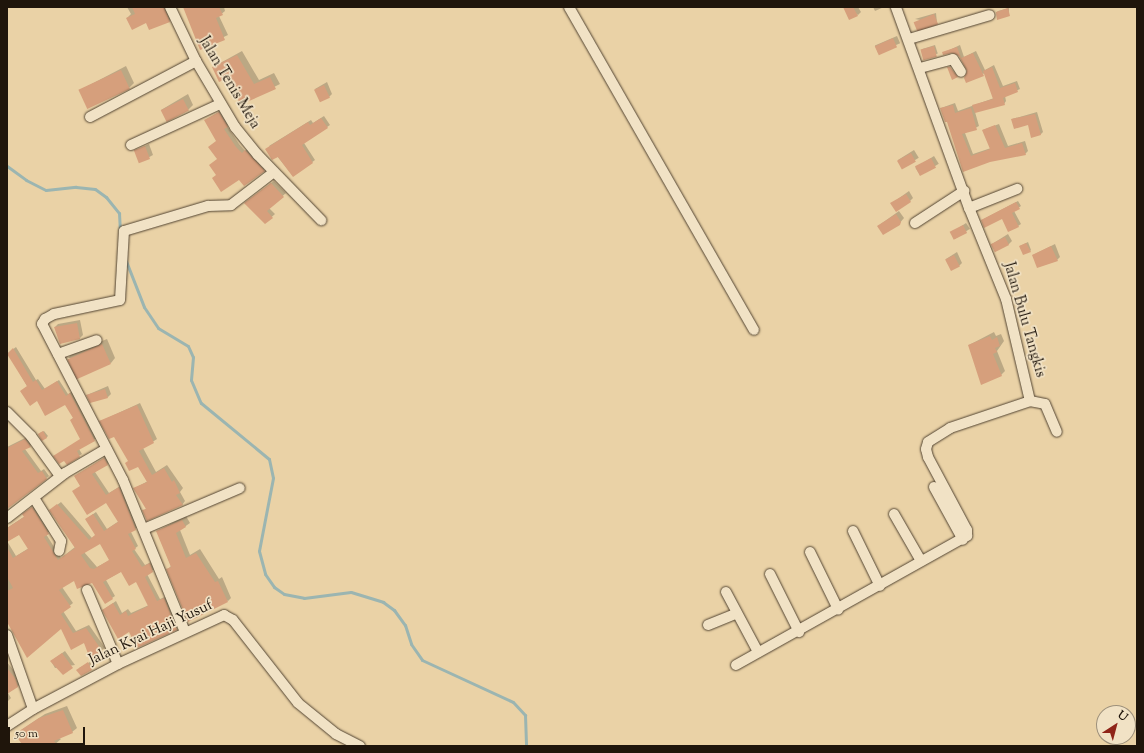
<!DOCTYPE html>
<html>
<head>
<meta charset="utf-8">
<style>
	body { margin:0 }
	#map { position:relative; width:1144px; height:753px; overflow:hidden; background:#ead2a6; font-family:"Sorts Mill Goudy",serif }
	div>[style] { position:absolute }
	[style*='--x'] { left:calc(var(--x)*1px); top:calc(var(--y)*1px); width:calc(var(--w)*1px); rotate:calc(var(--a)*1deg) }
	.shadow>* { inset:0; background:#0003; transform-origin:0 0 }
	.stream>* { height:3px; margin:-1.5px; padding:0 1.5px; transform-origin:1.5px; border-radius:1.5px; background:#9bb5b1 }
	.building>* { inset:0; background:#d69f7c; transform-origin:0 0 }
	.roads { filter:drop-shadow(0 0 1px #524432) drop-shadow(0 0 1px #524432) }
	.minor>* { height:10px; margin:-5px; padding:0 5px; transform-origin:5px; border-radius:5px; background:#f1e2c5 }
	span { translate:-50% -50%; white-space:nowrap; text-align:center; line-height:1.15; -webkit-text-stroke:3.5px #f1e2c5; paint-order:stroke }
	.street-label { font-size:15px; color:#1f150b }
	.frame { position:absolute; inset:0; border:8px solid #1f150b; pointer-events:none }
	.north { position:absolute; left:1096px; top:705px; width:40px; height:40px; box-sizing:border-box; background:#f1e2c5; border:1px solid #9d907b; border-radius:50%; rotate:36deg; font-size:11px; font-weight:700; line-height:16px; text-align:center; color:#1f150b }
	.north::after { content:''; display:block; margin:auto; width:14px; height:18px; background:#8f2418; clip-path:polygon(50% 0,100% 100%,50% 72%,0 100%) }
	.scale { position:absolute; left:8px; top:727px; width:77px; height:18px; box-sizing:border-box; border:2px solid #1f150b; border-top:0; padding-left:5px; font-size:12px; line-height:14px; white-space:nowrap; color:#1f150b; -webkit-text-stroke:3px #f1e2c5; paint-order:stroke }
</style>
</head>
<body>
<div id="map">
	<div class="shadow">
		<i style="clip-path:polygon(127px 7px,168px 7px,173px 18px,169px 21px,147px 22px,127px 18px,131px 14px)"></i>
		<i style="clip-path:polygon(184px 7px,224px 7px,225px 11px,219px 16px,228px 35px,200px 48px)"></i>
		<i style="clip-path:polygon(846px 7px,858px 7px,861px 12px,858px 15px)"></i>
		<i style="clip-path:polygon(873px 7px,884px 7px,875px 11px)"></i>
		<i style="clip-path:polygon(1009px 8px,1009px 15px,997px 12px,998px 11px)"></i>
		<i style="clip-path:polygon(936px 13px,937px 23px,915px 19px)"></i>
		<i style="left:897px;top:36px;width:8px;height:24px;rotate:67deg"></i>
		<i style="left:935px;top:45px;width:9px;height:14px;rotate:72deg"></i>
		<i style="clip-path:polygon(960px 45px,964px 57px,976px 51px,985px 70px,994px 65px,1003px 86px,1017px 81px,1020px 89px,1005px 96px,1006px 101px,1004px 104px,975px 112px,979px 126px,965px 133px,973px 154px,991px 148px,983px 130px,999px 124px,1008px 146px,1025px 141px,1028px 151px,1025px 154px,990px 161px,963px 170px,948px 120px,941px 108px,955px 103px,958px 111px,994px 98px,985px 74px,969px 71px,959px 55px,952px 52px,943px 53px)"></i>
		<i style="clip-path:polygon(242px 51px,259px 80px,274px 73px,280px 84px,240px 104px,231px 76px,213px 67px)"></i>
		<i style="clip-path:polygon(126px 66px,134px 83px,129px 88px,80px 90px)"></i>
		<i style="clip-path:polygon(327px 82px,332px 94px,329px 97px,315px 89px)"></i>
		<i style="clip-path:polygon(188px 94px,193px 105px,188px 110px,161px 110px)"></i>
		<i style="clip-path:polygon(222px 110px,230px 123px,227px 126px,239px 144px,245px 151px,249px 148px,267px 167px,264px 170px,240px 179px,217px 175px,217px 141px,206px 120px)"></i>
		<i style="clip-path:polygon(1037px 112px,1043px 132px,1040px 135px,1029px 123px,1012px 119px)"></i>
		<i style="clip-path:polygon(324px 116px,330px 125px,304px 143px,315px 160px,293px 176px,269px 146px,311px 120px,313px 123px)"></i>
		<i style="clip-path:polygon(149px 144px,153px 155px,140px 162px,135px 151px)"></i>
		<i style="left:914px;top:150px;width:9px;height:19px;rotate:58deg"></i>
		<i style="left:934px;top:156px;width:9px;height:22px;rotate:58deg"></i>
		<i style="clip-path:polygon(274px 181px,286px 193px,269px 208px,275px 214px,265px 223px,245px 203px)"></i>
		<i style="clip-path:polygon(909px 191px,913px 198px,910px 201px,895px 201px)"></i>
		<i style="clip-path:polygon(1018px 201px,1021px 206px,1014px 211px,1021px 224px,1018px 226px,1002px 218px,982px 220px)"></i>
		<i style="clip-path:polygon(899px 211px,904px 218px,899px 224px,878px 226px)"></i>
		<i style="left:966px;top:223px;width:7px;height:18px;rotate:56deg"></i>
		<i style="clip-path:polygon(1008px 234px,1012px 241px,1009px 244px,992px 244px)"></i>
		<i style="clip-path:polygon(1028px 242px,1031px 250px,1030px 251px,1020px 246px)"></i>
		<i style="clip-path:polygon(1055px 244px,1060px 257px,1057px 260px,1033px 255px)"></i>
		<i style="clip-path:polygon(957px 252px,962px 263px,959px 266px,946px 259px)"></i>
		<i style="clip-path:polygon(80px 320px,83px 335px,80px 338px,55px 327px,58px 324px)"></i>
		<i style="clip-path:polygon(994px 332px,996px 336px,1001px 334px,1004px 341px,997px 351px,1005px 371px,1001px 375px,969px 345px)"></i>
		<i style="clip-path:polygon(107px 339px,115px 358px,111px 363px,68px 358px,73px 353px)"></i>
		<i style="clip-path:polygon(16px 347px,36px 380px,38px 379px,45px 389px,59px 380px,68px 394px,73px 391px,97px 438px,79px 449px,82px 454px,67px 463px,81px 439px,71px 420px,74px 417px,65px 404px,27px 386px,8px 353px)"></i>
		<i style="clip-path:polygon(108px 386px,111px 394px,108px 397px,87px 395px)"></i>
		<i style="clip-path:polygon(140px 403px,157px 439px,143px 448px,156px 472px,167px 465px,183px 488px,180px 492px,185px 501px,182px 505px,144px 511px,147px 507px,135px 488px,148px 481px,138px 465px,129px 461px,115px 436px,101px 421px)"></i>
		<i style="clip-path:polygon(44px 431px,48px 436px,46px 438px,40px 433px)"></i>
		<i style="clip-path:polygon(27px 437px,33px 444px,25px 449px,41px 471px,44px 469px,49px 476px,7px 506px,7px 447px)"></i>
		<i style="clip-path:polygon(evenodd,107px 456px,110px 462px,95px 472px,109px 493px,122px 485px,139px 526px,131px 532px,138px 546px,134px 549px,145px 565px,153px 561px,156px 568px,147px 574px,160px 599px,167px 596px,179px 626px,176px 629px,129px 631px,103px 610px,116px 601px,122px 613px,128px 609px,131px 613px,149px 605px,136px 581px,122px 571px,106px 580px,115px 596px,112px 598px,93px 582px,75px 579px,62px 587px,73px 603px,63px 611px,76px 631px,89px 625px,105px 648px,91px 657px,84px 642px,61px 628px,7px 610px,7px 528px,25px 516px,35px 505px,51px 530px,46px 534px,61px 558px,75px 547px,53px 508px,61px 502px,92px 538px,96px 535px,86px 519px,89px 517px,96px 512px,107px 529px,119px 521px,107px 502px,81px 485px,75px 476px,107px 456px,20px 534px,29px 548px,16px 556px,7px 541px,20px 534px,107px 456px,100px 543px,110px 560px,97px 567px,84px 552px,100px 543px)"></i>
		<i style="clip-path:polygon(186px 516px,190px 523px,180px 530px,190px 555px,200px 549px,219px 579px,222px 577px,231px 598px,228px 601px,168px 569px,171px 566px,157px 531px)"></i>
		<i style="clip-path:polygon(65px 651px,75px 665px,55px 668px,51px 661px)"></i>
		<i style="clip-path:polygon(7px 662px,17px 675px,21px 684px,8px 693px,11px 698px,7px 702px)"></i>
		<i style="clip-path:polygon(90px 662px,93px 668px,81px 675px,79px 668px)"></i>
		<i style="clip-path:polygon(67px 706px,77px 728px,72px 732px,59px 738px,61px 739px,53px 746px,24px 746px,21px 730px,45px 714px)"></i>
	</div>
	<div class="stream">
		<i style="--x:7;--y:166;--w:24;--a:36"></i>
		<i style="--x:26;--y:180;--w:22;--a:27"></i>
		<i style="--x:46;--y:190;--w:30;--a:-6"></i>
		<i style="--x:76;--y:187;--w:19;--a:6"></i>
		<i style="--x:95;--y:189;--w:14;--a:36"></i>
		<i style="--x:106;--y:197;--w:21;--a:51"></i>
		<i style="--x:119;--y:213;--w:19;--a:87"></i>
		<i style="--x:126;--y:261;--w:49;--a:68.6"></i>
		<i style="--x:144;--y:307;--w:25;--a:56"></i>
		<i style="--x:158;--y:328;--w:35;--a:31"></i>
		<i style="--x:188;--y:346;--w:12;--a:66"></i>
		<i style="--x:193;--y:357;--w:23;--a:95"></i>
		<i style="--x:191;--y:380;--w:25;--a:67"></i>
		<i style="--x:201;--y:403;--w:88;--a:39.5"></i>
		<i style="--x:269;--y:459;--w:19;--a:78"></i>
		<i style="--x:273;--y:478;--w:74;--a:100.9"></i>
		<i style="--x:259;--y:551;--w:24;--a:75"></i>
		<i style="--x:265;--y:574;--w:16;--a:55"></i>
		<i style="--x:274;--y:587;--w:12;--a:35"></i>
		<i style="--x:284;--y:594;--w:20;--a:11"></i>
		<i style="--x:304;--y:598;--w:47;--a:-7.3"></i>
		<i style="--x:351;--y:592;--w:34;--a:17"></i>
		<i style="--x:383;--y:602;--w:14;--a:36"></i>
		<i style="--x:394;--y:610;--w:19;--a:54"></i>
		<i style="--x:405;--y:625;--w:20;--a:72"></i>
		<i style="--x:411;--y:644;--w:19;--a:55"></i>
		<i style="--x:422;--y:660;--w:100;--a:24.8"></i>
		<i style="--x:513;--y:702;--w:18;--a:47"></i>
		<i style="--x:525;--y:715;--w:31;--a:88"></i>
	</div>
	<div class="building">
		<i style="clip-path:polygon(132px 7px,164px 7px,170px 22px,149px 30px,146px 23px,132px 30px,126px 18px,135px 14px)"></i>
		<i style="clip-path:polygon(183px 7px,219px 7px,223px 15px,216px 18px,225px 40px,200px 50px)"></i>
		<i style="clip-path:polygon(843px 7px,853px 7px,858px 16px,849px 20px)"></i>
		<i style="clip-path:polygon(1008px 8px,1010px 16px,997px 20px,996px 12px)"></i>
		<i style="left:934px;top:14px;width:11px;height:22px;rotate:68deg"></i>
		<i style="left:893px;top:38px;width:10px;height:20px;rotate:66deg"></i>
		<i style="left:934px;top:46px;width:11px;height:14px;rotate:75deg"></i>
		<i style="clip-path:polygon(957px 47px,961px 58px,973px 53px,984px 76px,966px 83px,964px 78px,967px 71px,959px 56px,952px 53px,943px 55px,942px 52px)"></i>
		<i style="clip-path:polygon(237px 55px,254px 84px,270px 77px,276px 89px,240px 105px,230px 77px,219px 82px,212px 67px)"></i>
		<i style="clip-path:polygon(947px 67px,950px 67px,958px 77px,952px 80px)"></i>
		<i style="clip-path:polygon(992px 67px,1000px 88px,1015px 83px,1018px 92px,1003px 98px,1005px 105px,975px 113px,972px 105px,993px 99px,983px 71px)"></i>
		<i style="left:121px;top:70px;width:21px;height:47px;rotate:65deg"></i>
		<i style="left:324px;top:85px;width:14px;height:11px;rotate:65deg"></i>
		<i style="left:183px;top:99px;width:13px;height:25px;rotate:63deg"></i>
		<i style="clip-path:polygon(953px 105px,955px 113px,971px 108px,977px 130px,962px 134px,971px 156px,990px 149px,982px 130px,995px 125px,1005px 148px,1022px 143px,1026px 155px,990px 162px,963px 172px,947px 122px,945px 122px,940px 108px)"></i>
		<i style="clip-path:polygon(219px 112px,228px 127px,224px 129px,236px 147px,242px 153px,245px 150px,265px 171px,244px 186px,239px 180px,221px 192px,212px 178px,216px 175px,209px 165px,217px 159px,208px 147px,216px 141px,204px 120px)"></i>
		<i style="clip-path:polygon(1035px 114px,1041px 135px,1031px 138px,1028px 125px,1014px 129px,1011px 119px)"></i>
		<i style="clip-path:polygon(321px 118px,328px 128px,302px 145px,313px 163px,293px 177px,278px 157px,272px 160px,265px 149px,308px 122px,310px 125px)"></i>
		<i style="left:145px;top:146px;width:14px;height:12px;rotate:69deg"></i>
		<i style="left:911px;top:153px;width:10px;height:16px;rotate:61deg"></i>
		<i style="left:931px;top:158px;width:11px;height:18px;rotate:63deg"></i>
		<i style="clip-path:polygon(271px 183px,284px 197px,267px 211px,273px 218px,265px 224px,244px 203px)"></i>
		<i style="clip-path:polygon(906px 194px,911px 202px,896px 212px,890px 203px)"></i>
		<i style="clip-path:polygon(1016px 202px,1020px 209px,1012px 213px,1019px 227px,1008px 232px,1002px 219px,984px 228px,981px 220px)"></i>
		<i style="clip-path:polygon(896px 214px,901px 222px,900px 225px,883px 235px,877px 226px)"></i>
		<i style="left:963px;top:225px;width:9px;height:15px;rotate:63deg"></i>
		<i style="left:1005px;top:237px;width:9px;height:16px;rotate:63deg"></i>
		<i style="clip-path:polygon(1026px 243px,1031px 252px,1023px 255px,1019px 246px)"></i>
		<i style="clip-path:polygon(1051px 246px,1058px 261px,1037px 268px,1032px 255px)"></i>
		<i style="left:954px;top:255px;width:13px;height:10px;rotate:63deg"></i>
		<i style="clip-path:polygon(77px 323px,80px 339px,60px 344px,54px 327px)"></i>
		<i style="clip-path:polygon(990px 336px,992px 340px,997px 337px,1000px 346px,995px 348px,997px 352px,993px 354px,1002px 376px,981px 385px,968px 345px)"></i>
		<i style="left:102px;top:344px;width:22px;height:38px;rotate:66deg"></i>
		<i style="clip-path:polygon(13px 348px,33px 382px,36px 380px,42px 390px,57px 381px,66px 396px,70px 393px,95px 441px,77px 451px,80px 457px,67px 465px,64px 461px,59px 464px,53px 456px,80px 439px,70px 420px,73px 418px,65px 405px,45px 416px,37px 401px,30px 406px,20px 391px,27px 386px,7px 354px)"></i>
		<i style="clip-path:polygon(105px 389px,108px 398px,90px 403px,86px 395px)"></i>
		<i style="clip-path:polygon(137px 405px,154px 443px,139px 451px,152px 475px,164px 468px,172px 482px,174px 480px,180px 493px,176px 495px,183px 505px,147px 521px,142px 510px,146px 509px,133px 488px,147px 482px,138px 467px,129px 471px,125px 463px,128px 461px,114px 437px,109px 439px,99px 421px)"></i>
		<i style="left:43px;top:431px;width:8px;height:6px;rotate:60deg"></i>
		<i style="clip-path:polygon(25px 439px,31px 447px,22px 451px,38px 473px,42px 471px,47px 479px,7px 509px,7px 448px)"></i>
		<i style="clip-path:polygon(evenodd,104px 458px,108px 465px,92px 474px,106px 495px,119px 487px,136px 530px,128px 534px,136px 549px,132px 551px,142px 567px,150px 563px,153px 572px,145px 577px,157px 601px,164px 598px,177px 630px,137px 648px,129px 632px,118px 639px,102px 610px,113px 603px,120px 615px,126px 611px,128px 616px,148px 606px,136px 582px,129px 586px,121px 572px,103px 582px,113px 599px,105px 604px,92px 583px,77px 589px,74px 581px,59px 590px,71px 607px,61px 614px,73px 633px,86px 628px,103px 652px,90px 659px,84px 643px,71px 650px,61px 629px,27px 658px,7px 622px,7px 591px,13px 588px,7px 577px,7px 547px,13px 558px,28px 549px,19px 535px,7px 542px,7px 528px,24px 517px,22px 514px,32px 507px,49px 534px,44px 537px,58px 560px,75px 548px,49px 510px,57px 504px,89px 540px,95px 535px,85px 519px,93px 514px,104px 531px,118px 522px,106px 503px,87px 515px,72px 491px,80px 486px,74px 476px,104px 458px,100px 544px,109px 560px,94px 569px,90px 568px,81px 555px,100px 544px)"></i>
		<i style="clip-path:polygon(182px 520px,186px 527px,176px 533px,186px 558px,196px 553px,215px 582px,218px 581px,228px 602px,188px 622px,166px 569px,171px 567px,156px 531px)"></i>
		<i style="clip-path:polygon(62px 653px,73px 668px,63px 675px,50px 661px)"></i>
		<i style="clip-path:polygon(88px 662px,92px 670px,81px 676px,76px 670px)"></i>
		<i style="clip-path:polygon(7px 668px,15px 678px,18px 687px,7px 694px)"></i>
		<i style="clip-path:polygon(63px 710px,73px 733px,54px 741px,58px 746px,23px 746px,15px 734px,39px 718px)"></i>
	</div>
	<div class="roads">
		<div class="minor">
			<i style="--x:170;--y:7;--w:60;--a:64.3"></i>
			<i style="--x:196;--y:61;--w:77;--a:59.4"></i>
			<i style="--x:235;--y:127;--w:36;--a:51"></i>
			<i style="--x:258;--y:155;--w:91;--a:45.9"></i>
			<i style="--x:569;--y:7;--w:372;--a:60.2"></i>
			<i style="--x:909;--y:39;--w:84;--a:-16.5"></i>
			<i style="--x:920;--y:68;--w:34;--a:-15"></i>
			<i style="--x:953;--y:59;--w:15;--a:58"></i>
			<i style="--x:90;--y:117;--w:120;--a:-27.8"></i>
			<i style="--x:131;--y:145;--w:98;--a:-24.7"></i>
			<i style="--x:969;--y:208;--w:52;--a:-21.6"></i>
			<i style="--x:915;--y:223;--w:59;--a:-33.1"></i>
			<i style="--x:58;--y:354;--w:41;--a:-19.7"></i>
			<i style="--x:1030;--y:401;--w:15;--a:11"></i>
			<i style="--x:1045;--y:404;--w:30;--a:67"></i>
			<i style="--x:7;--y:412;--w:34;--a:45"></i>
			<i style="--x:31;--y:436;--w:49;--a:54.1"></i>
			<i style="--x:934;--y:487;--w:60;--a:61.3"></i>
			<i style="--x:34;--y:498;--w:51;--a:57.9"></i>
			<i style="--x:61;--y:541;--w:10;--a:101"></i>
			<i style="--x:894;--y:514;--w:54;--a:60.1"></i>
			<i style="--x:7;--y:518;--w:73;--a:-37.8"></i>
			<i style="--x:65;--y:473;--w:48;--a:-30.3"></i>
			<i style="--x:144;--y:529;--w:104;--a:-23.1"></i>
			<i style="--x:853;--y:531;--w:61;--a:63.9"></i>
			<i style="--x:810;--y:552;--w:64;--a:63.8"></i>
			<i style="--x:770;--y:574;--w:65;--a:63.4"></i>
			<i style="--x:87;--y:590;--w:80;--a:67.3"></i>
			<i style="--x:726;--y:592;--w:68;--a:61.9"></i>
			<i style="--x:708;--y:625;--w:31;--a:-22"></i>
			<i style="--x:185;--y:632;--w:164;--a:-112.2"></i>
			<i style="--x:123;--y:480;--w:176;--a:-117.4"></i>
			<i style="--x:42;--y:324;--w:6;--a:-59"></i>
			<i style="--x:45;--y:319;--w:10;--a:-29"></i>
			<i style="--x:54;--y:314;--w:67;--a:-12"></i>
			<i style="--x:120;--y:300;--w:69;--a:-86.7"></i>
			<i style="--x:124;--y:231;--w:88;--a:-16.6"></i>
			<i style="--x:208;--y:206;--w:23;--a:-2"></i>
			<i style="--x:231;--y:205;--w:54;--a:-37.5"></i>
			<i style="--x:7;--y:635;--w:78;--a:70.6"></i>
			<i style="--x:736;--y:665;--w:265;--a:-29.2"></i>
			<i style="--x:967;--y:536;--w:6;--a:-90"></i>
			<i style="--x:967;--y:530;--w:83;--a:-118.1"></i>
			<i style="--x:928;--y:457;--w:8;--a:-104"></i>
			<i style="--x:926;--y:449;--w:7;--a:-74"></i>
			<i style="--x:928;--y:442;--w:26;--a:-32"></i>
			<i style="--x:950;--y:428;--w:84;--a:-18.6"></i>
			<i style="--x:1030;--y:401;--w:105;--a:-103.2"></i>
			<i style="--x:1006;--y:299;--w:98;--a:-112.1"></i>
			<i style="--x:969;--y:208;--w:214;--a:-110"></i>
			<i style="--x:7;--y:726;--w:31;--a:-33"></i>
			<i style="--x:33;--y:709;--w:96;--a:-27.9"></i>
			<i style="--x:118;--y:664;--w:117;--a:-24.8"></i>
			<i style="--x:224;--y:615;--w:10;--a:29"></i>
			<i style="--x:233;--y:620;--w:105;--a:51.9"></i>
			<i style="--x:298;--y:703;--w:49;--a:39.2"></i>
			<i style="--x:336;--y:734;--w:27;--a:27"></i>
		</div>
	</div>
	<div class="street-label">
		<span style="left:229px;top:83px;rotate:59deg">Jalan Tenis Meja</span>
		<span style="left:1024px;top:320px;rotate:74deg">Jalan Bulu Tangkis</span>
		<span style="left:151px;top:633px;rotate:-25deg">Jalan Kyai Haji Yusuf</span>
	</div>
	<div class="frame"></div>
	<div class="north">U</div>
	<div class="scale">50 m</div>
</div>
</body>
</html>
